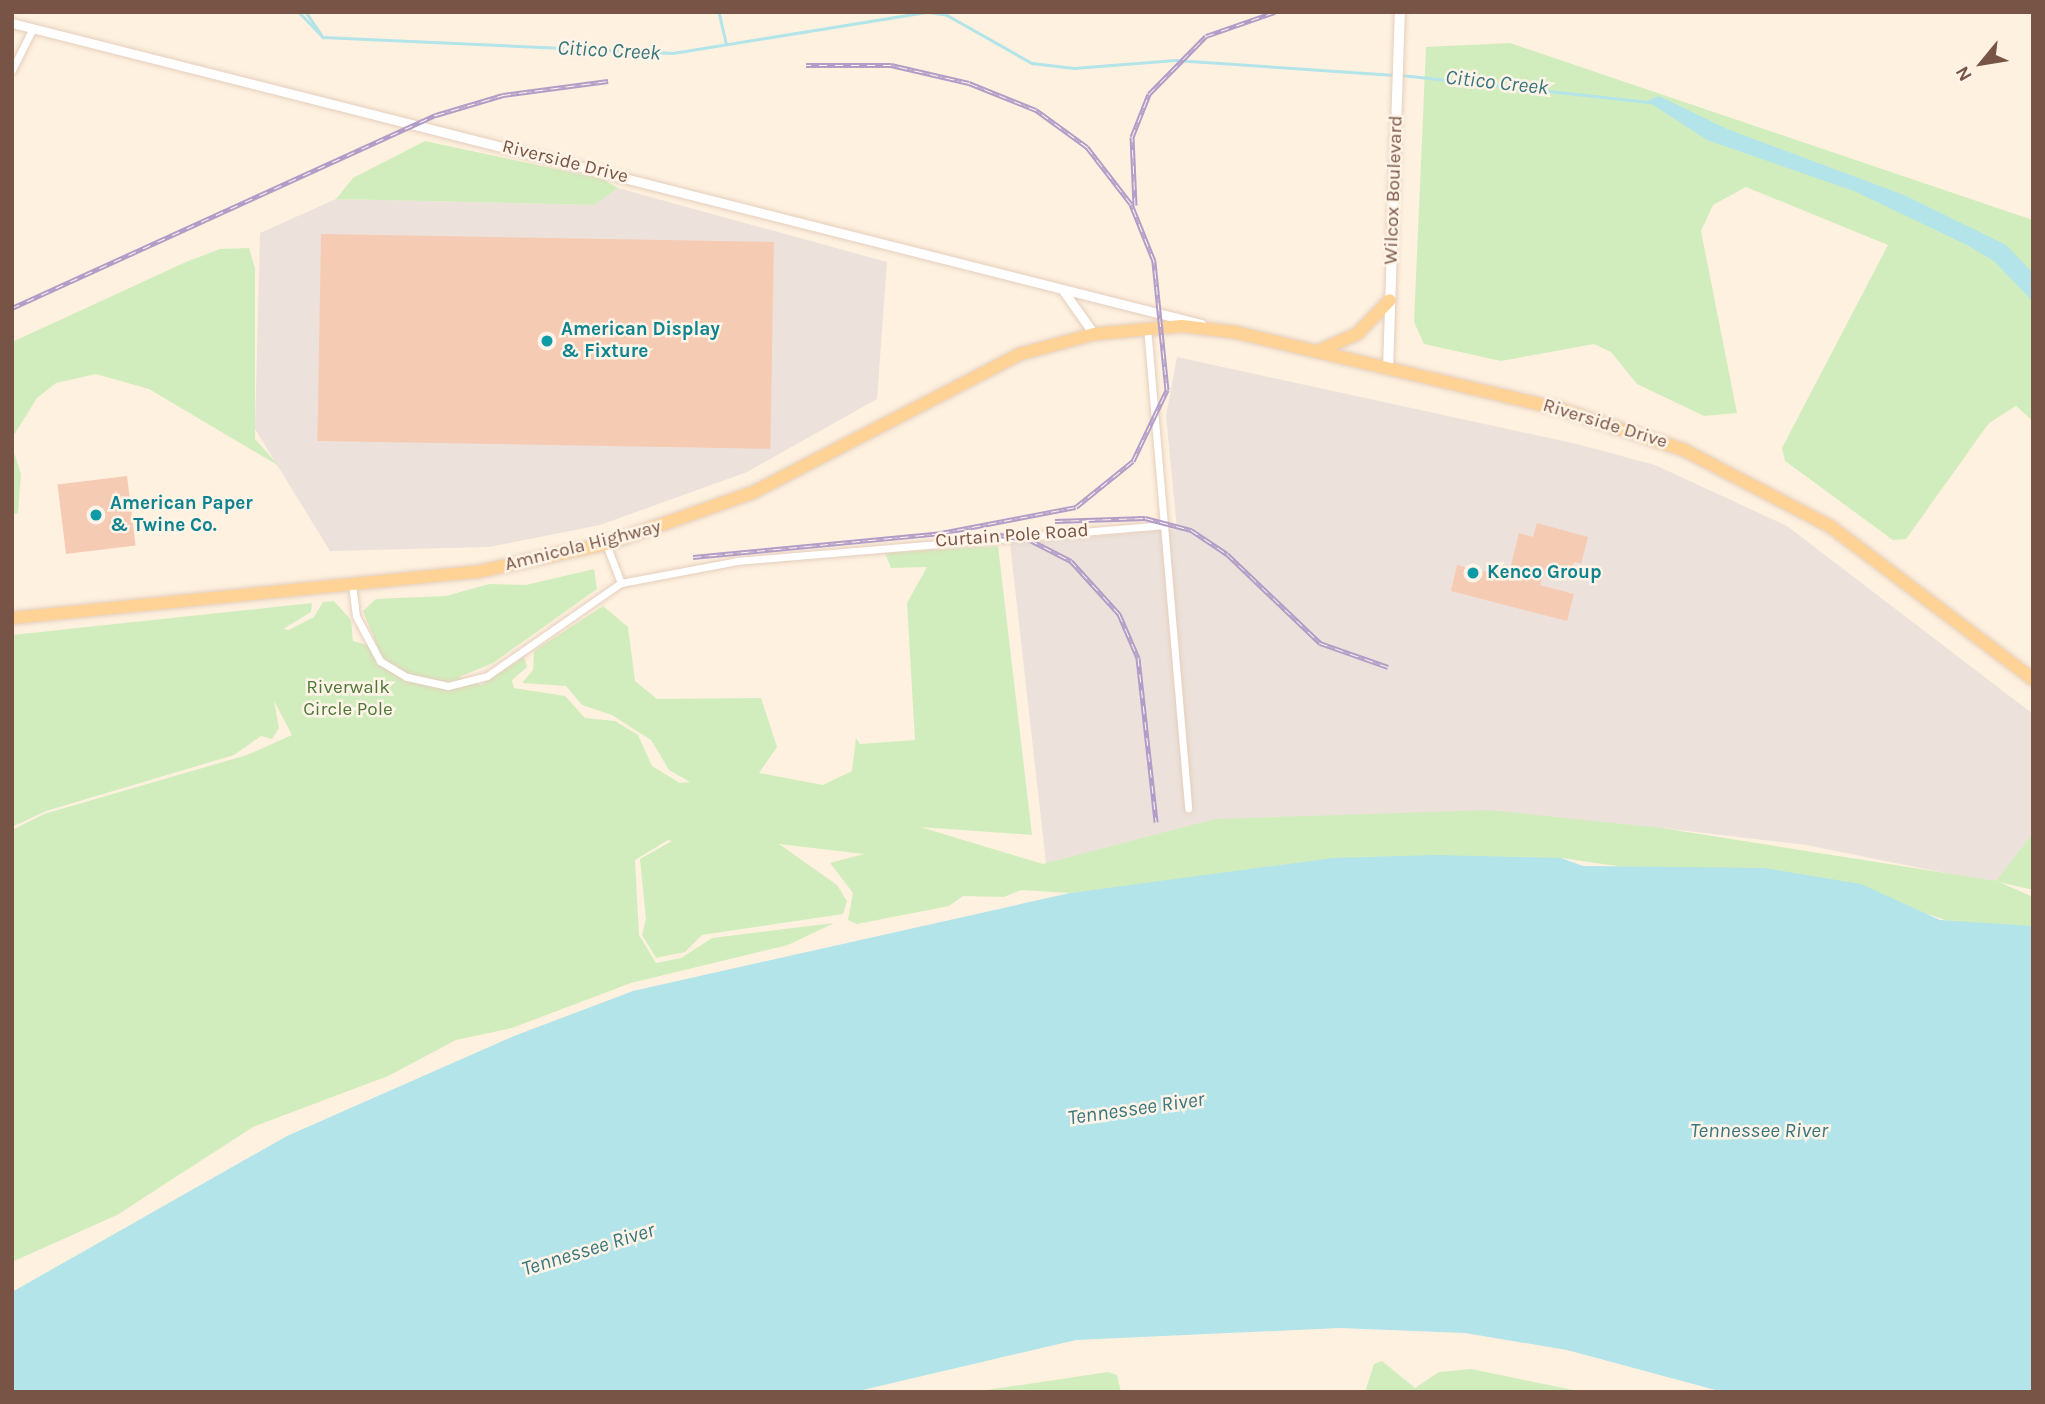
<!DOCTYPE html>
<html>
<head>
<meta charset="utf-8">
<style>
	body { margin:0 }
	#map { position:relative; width:2045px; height:1404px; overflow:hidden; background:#fef1df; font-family:Karla,sans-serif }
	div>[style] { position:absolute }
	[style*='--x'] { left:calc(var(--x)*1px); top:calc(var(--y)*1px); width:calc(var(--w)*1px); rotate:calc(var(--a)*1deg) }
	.industrial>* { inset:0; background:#ece2db }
	.green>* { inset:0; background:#d2edbd }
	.water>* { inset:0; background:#b2e4e9 }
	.stream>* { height:2.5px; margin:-1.25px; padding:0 1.25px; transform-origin:1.25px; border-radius:1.25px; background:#b2e4e9 }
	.building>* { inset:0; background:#f6cbb4; transform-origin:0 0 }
	.roads { filter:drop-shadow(0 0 2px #e5cebd) drop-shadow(0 0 2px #e5cebd) }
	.minor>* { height:7px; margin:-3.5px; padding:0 3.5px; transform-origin:3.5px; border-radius:3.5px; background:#fff }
	.tertiary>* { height:9px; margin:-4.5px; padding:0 4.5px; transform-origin:4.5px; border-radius:4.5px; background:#fff }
	.secondary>* { height:10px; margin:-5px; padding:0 5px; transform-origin:5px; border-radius:5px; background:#fff }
	.primary>* { height:12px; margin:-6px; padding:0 6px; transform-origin:6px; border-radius:6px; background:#ffd395 }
	.rail>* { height:5px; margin-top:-2.5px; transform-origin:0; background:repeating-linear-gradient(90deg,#fff4e7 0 8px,#b29dc8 0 16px); box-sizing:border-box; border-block:2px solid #b29dc8 }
	.dots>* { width:19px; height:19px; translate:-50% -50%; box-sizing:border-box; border:4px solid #fff4e7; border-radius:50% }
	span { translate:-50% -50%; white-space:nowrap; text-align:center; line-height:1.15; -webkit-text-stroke:5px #fff4e7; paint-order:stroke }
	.street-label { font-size:19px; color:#775445 }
	.culture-label { font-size:19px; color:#0d838f; font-weight:700 }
	.left { translate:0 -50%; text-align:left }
	.park-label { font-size:19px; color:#4e7839 }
	.water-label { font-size:21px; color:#37767e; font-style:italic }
	.frame { position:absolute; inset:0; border:14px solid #775445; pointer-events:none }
	.north { position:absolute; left:1947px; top:28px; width:70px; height:70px; -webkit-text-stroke:5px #fff4e7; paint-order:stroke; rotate:240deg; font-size:19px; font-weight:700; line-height:28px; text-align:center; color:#775445 }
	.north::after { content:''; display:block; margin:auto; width:24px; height:32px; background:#775445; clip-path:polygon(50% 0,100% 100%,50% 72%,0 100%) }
</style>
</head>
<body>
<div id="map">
	<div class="industrial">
		<i style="clip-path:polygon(618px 188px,887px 262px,877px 399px,747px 472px,600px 525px,489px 547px,330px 551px,255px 429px,260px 233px,336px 199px,593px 205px)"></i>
		<i style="clip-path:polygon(1177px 357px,1577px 444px,1655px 465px,1787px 526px,2033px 714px,2033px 833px,1995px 883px,1806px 845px,1662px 828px,1076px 867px,1046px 863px,1010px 544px,1177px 529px,1166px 416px)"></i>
	</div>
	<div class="green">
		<i style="clip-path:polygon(1510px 43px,2033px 220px,2033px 421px,2016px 406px,1989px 423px,1906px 539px,1893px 540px,1785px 461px,1782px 448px,1888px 245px,1746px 187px,1713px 205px,1701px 231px,1737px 413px,1704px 416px,1637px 384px,1611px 352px,1594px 344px,1501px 361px,1424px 344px,1414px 322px,1426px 47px)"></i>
		<i style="clip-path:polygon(425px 141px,602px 179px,618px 188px,594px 205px,336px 199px,353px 178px)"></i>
		<i style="clip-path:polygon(249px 248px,255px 268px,255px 439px,279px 466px,149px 389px,96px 374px,56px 383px,37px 398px,12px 438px,12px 342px,186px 262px,220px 249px)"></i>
		<i style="clip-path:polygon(12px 446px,21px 474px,18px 513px,12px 515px)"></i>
		<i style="clip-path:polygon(998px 546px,1032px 835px,920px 827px,1043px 864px,1215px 819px,1489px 810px,1662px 828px,1996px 881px,2033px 833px,2033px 890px,1999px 882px,2033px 897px,2033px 949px,1909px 908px,1561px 858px,1228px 874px,1070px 893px,1021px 890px,1004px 897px,963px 896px,949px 906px,857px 924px,848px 920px,853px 893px,830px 863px,864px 854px,779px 844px,837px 885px,847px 901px,843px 914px,702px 935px,685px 952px,656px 958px,642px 935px,646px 919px,640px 859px,672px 841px,668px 840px,635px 860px,639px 935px,656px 963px,681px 958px,712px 938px,834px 923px,788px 945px,631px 983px,512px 1028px,456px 1040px,388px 1076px,253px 1127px,117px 1215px,12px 1262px,12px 830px,44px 814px,247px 755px,292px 735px,274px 701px,279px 728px,272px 739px,261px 736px,234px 755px,46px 811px,12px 827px,12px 635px,312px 603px,311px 612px,283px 629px,289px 630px,314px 617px,323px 602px,334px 601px,351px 620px,353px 641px,378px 648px,363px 611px,376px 599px,446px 596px,489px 584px,526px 585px,594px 569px,597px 589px,493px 663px,459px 677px,481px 685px,524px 657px,527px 667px,512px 680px,514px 688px,565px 696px,585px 718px,615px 721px,638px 735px,652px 766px,680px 783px,690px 782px,669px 770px,651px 740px,612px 715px,582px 705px,566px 686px,522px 683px,533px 670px,534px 651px,603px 606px,628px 627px,635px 681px,657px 699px,761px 698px,777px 747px,759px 773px,823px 785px,852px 771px,856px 738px,860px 744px,915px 740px,907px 603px,927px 567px,891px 568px,885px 553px)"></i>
		<i style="clip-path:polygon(1382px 1361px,1415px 1388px,1439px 1372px,1471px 1369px,1583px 1392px,1365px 1392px,1374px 1364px)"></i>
		<i style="clip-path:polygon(1108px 1372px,1117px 1375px,1121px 1392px,973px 1392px)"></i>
	</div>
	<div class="water">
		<i style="clip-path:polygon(1659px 96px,1727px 129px,1904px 195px,2006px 245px,2033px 273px,2033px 302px,1994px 261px,1967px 245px,1854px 191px,1707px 140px,1647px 101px)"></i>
		<i style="clip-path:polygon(1437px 855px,1561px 858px,1583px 866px,1765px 868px,1861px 884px,1940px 920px,2033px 926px,2033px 1392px,1723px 1392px,1567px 1350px,1465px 1333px,1339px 1328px,1076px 1340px,854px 1392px,12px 1392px,12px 1292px,287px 1136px,514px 1036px,633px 991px,1070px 893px,1333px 858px)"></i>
	</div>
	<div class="stream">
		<i style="--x:299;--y:12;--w:35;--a:46"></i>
		<i style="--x:323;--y:37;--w:350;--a:2.6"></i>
		<i style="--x:673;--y:53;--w:256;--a:-9.2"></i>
		<i style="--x:306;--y:12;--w:27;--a:56"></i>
		<i style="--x:719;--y:12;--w:32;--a:77"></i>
		<i style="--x:929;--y:12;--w:18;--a:9"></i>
		<i style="--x:947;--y:15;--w:98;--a:29.5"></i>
		<i style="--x:1032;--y:63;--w:42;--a:6.8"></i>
		<i style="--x:1074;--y:68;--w:101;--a:-4.5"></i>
		<i style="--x:1175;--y:60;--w:220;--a:3.9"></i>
		<i style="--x:1401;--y:75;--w:251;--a:6.2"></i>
	</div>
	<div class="building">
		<i style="left:321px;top:234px;width:453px;height:207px;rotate:1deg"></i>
		<i style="left:127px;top:476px;width:70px;height:70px;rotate:83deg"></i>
		<i style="clip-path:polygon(1537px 523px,1588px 537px,1581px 564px,1574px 562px,1571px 575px,1545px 568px,1540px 585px,1574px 594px,1567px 621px,1451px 591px,1457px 565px,1508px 577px,1519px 533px,1533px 537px)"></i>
	</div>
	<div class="roads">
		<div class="minor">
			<i style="--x:12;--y:70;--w:47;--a:-63.4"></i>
			<i style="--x:1147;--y:327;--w:483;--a:85.1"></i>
			<i style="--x:606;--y:544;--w:42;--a:69"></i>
			<i style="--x:621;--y:583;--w:118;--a:-10.7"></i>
			<i style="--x:737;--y:561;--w:429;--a:-4.8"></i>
			<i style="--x:352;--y:584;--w:32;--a:83"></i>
			<i style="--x:356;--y:616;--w:51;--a:61.9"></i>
			<i style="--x:380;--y:661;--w:31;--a:31"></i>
			<i style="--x:407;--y:677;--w:42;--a:12.4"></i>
			<i style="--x:448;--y:686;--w:40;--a:-14.4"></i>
			<i style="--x:487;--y:676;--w:163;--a:-34.8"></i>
		</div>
		<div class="tertiary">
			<i style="--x:12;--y:23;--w:1227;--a:14.21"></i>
			<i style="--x:1062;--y:289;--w:55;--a:54.6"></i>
		</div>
		<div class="secondary">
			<i style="--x:1388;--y:369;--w:357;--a:-88.1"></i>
		</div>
		<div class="primary">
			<i style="--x:1318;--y:351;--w:43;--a:-23.6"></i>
			<i style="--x:1357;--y:334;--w:47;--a:-45.9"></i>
			<i style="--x:12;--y:618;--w:466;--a:-5.7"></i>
			<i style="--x:476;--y:572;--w:133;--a:-12.2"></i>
			<i style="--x:606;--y:544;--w:155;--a:-19.3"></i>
			<i style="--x:752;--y:493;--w:302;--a:-27.4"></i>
			<i style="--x:1020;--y:354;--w:77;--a:-15.1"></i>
			<i style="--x:1094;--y:334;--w:88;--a:-5.2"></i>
			<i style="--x:1182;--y:326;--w:52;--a:6.6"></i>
			<i style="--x:1234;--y:332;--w:335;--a:13.3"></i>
			<i style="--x:1560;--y:409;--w:131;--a:18.3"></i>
			<i style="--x:1684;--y:450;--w:166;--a:27.6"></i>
			<i style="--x:1831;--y:527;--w:253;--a:37"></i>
		</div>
	</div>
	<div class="rail">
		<i style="--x:1135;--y:205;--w:68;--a:-92.5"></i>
		<i style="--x:1132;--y:137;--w:46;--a:-68.4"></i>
		<i style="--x:1149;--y:94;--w:81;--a:-45.5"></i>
		<i style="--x:1206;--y:36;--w:73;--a:-19.2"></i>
		<i style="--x:12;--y:308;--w:466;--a:-24.5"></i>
		<i style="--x:436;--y:115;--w:70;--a:-16.6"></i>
		<i style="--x:503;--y:95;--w:106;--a:-7.6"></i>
		<i style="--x:1055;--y:521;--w:90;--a:-1.9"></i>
		<i style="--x:1145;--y:518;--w:48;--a:14.6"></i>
		<i style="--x:1191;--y:530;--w:43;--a:33.7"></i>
		<i style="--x:1227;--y:554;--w:129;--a:43.7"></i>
		<i style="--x:1320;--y:643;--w:72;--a:19.4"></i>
		<i style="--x:987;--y:533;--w:44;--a:9.2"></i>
		<i style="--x:1030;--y:540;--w:46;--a:27.1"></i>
		<i style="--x:1071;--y:561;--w:72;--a:47.8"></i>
		<i style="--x:1119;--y:614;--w:48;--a:66.6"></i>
		<i style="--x:1138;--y:658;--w:165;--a:83.7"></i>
		<i style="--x:693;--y:557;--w:249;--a:-5.5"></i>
		<i style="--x:941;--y:533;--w:137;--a:-10.9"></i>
		<i style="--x:1076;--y:507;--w:73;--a:-38.9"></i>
		<i style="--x:1133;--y:461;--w:79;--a:-64.4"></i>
		<i style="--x:1167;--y:390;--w:130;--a:-95.8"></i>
		<i style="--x:1154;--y:261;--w:61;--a:-112"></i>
		<i style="--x:1131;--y:204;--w:72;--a:-127.7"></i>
		<i style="--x:1087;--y:147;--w:63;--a:-144"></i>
		<i style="--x:1036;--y:110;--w:72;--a:-158.1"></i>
		<i style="--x:969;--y:83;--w:80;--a:-167"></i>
		<i style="--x:891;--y:65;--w:85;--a:180"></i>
	</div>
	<div class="dots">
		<i style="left:547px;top:341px;background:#0f9aa8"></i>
		<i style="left:96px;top:515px;background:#0f9aa8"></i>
		<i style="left:1473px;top:573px;background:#0f9aa8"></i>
	</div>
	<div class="street-label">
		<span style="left:565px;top:162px;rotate:14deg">Riverside Drive</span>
		<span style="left:1394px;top:190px;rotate:-88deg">Wilcox Boulevard</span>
		<span style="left:1605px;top:424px;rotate:17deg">Riverside Drive</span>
		<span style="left:1012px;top:536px;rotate:-4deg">Curtain Pole Road</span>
		<span style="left:583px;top:546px;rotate:-14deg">Amnicola Highway</span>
	</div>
	<div class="culture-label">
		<span class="left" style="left:561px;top:341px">American Display<br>&amp; Fixture</span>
		<span class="left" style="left:110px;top:515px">American Paper<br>&amp; Twine Co.</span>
		<span class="left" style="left:1487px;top:573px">Kenco Group</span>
	</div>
	<div class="park-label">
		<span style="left:348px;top:699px">Riverwalk<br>Circle Pole</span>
	</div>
	<div class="water-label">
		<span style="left:609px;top:50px;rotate:3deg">Citico Creek</span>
		<span style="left:1497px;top:82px;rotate:6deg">Citico Creek</span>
		<span style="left:1136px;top:1108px;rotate:-8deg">Tennessee River</span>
		<span style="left:1759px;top:1130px">Tennessee River</span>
		<span style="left:588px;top:1249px;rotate:-17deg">Tennessee River</span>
	</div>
	<div class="frame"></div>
	<div class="north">N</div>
</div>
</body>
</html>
